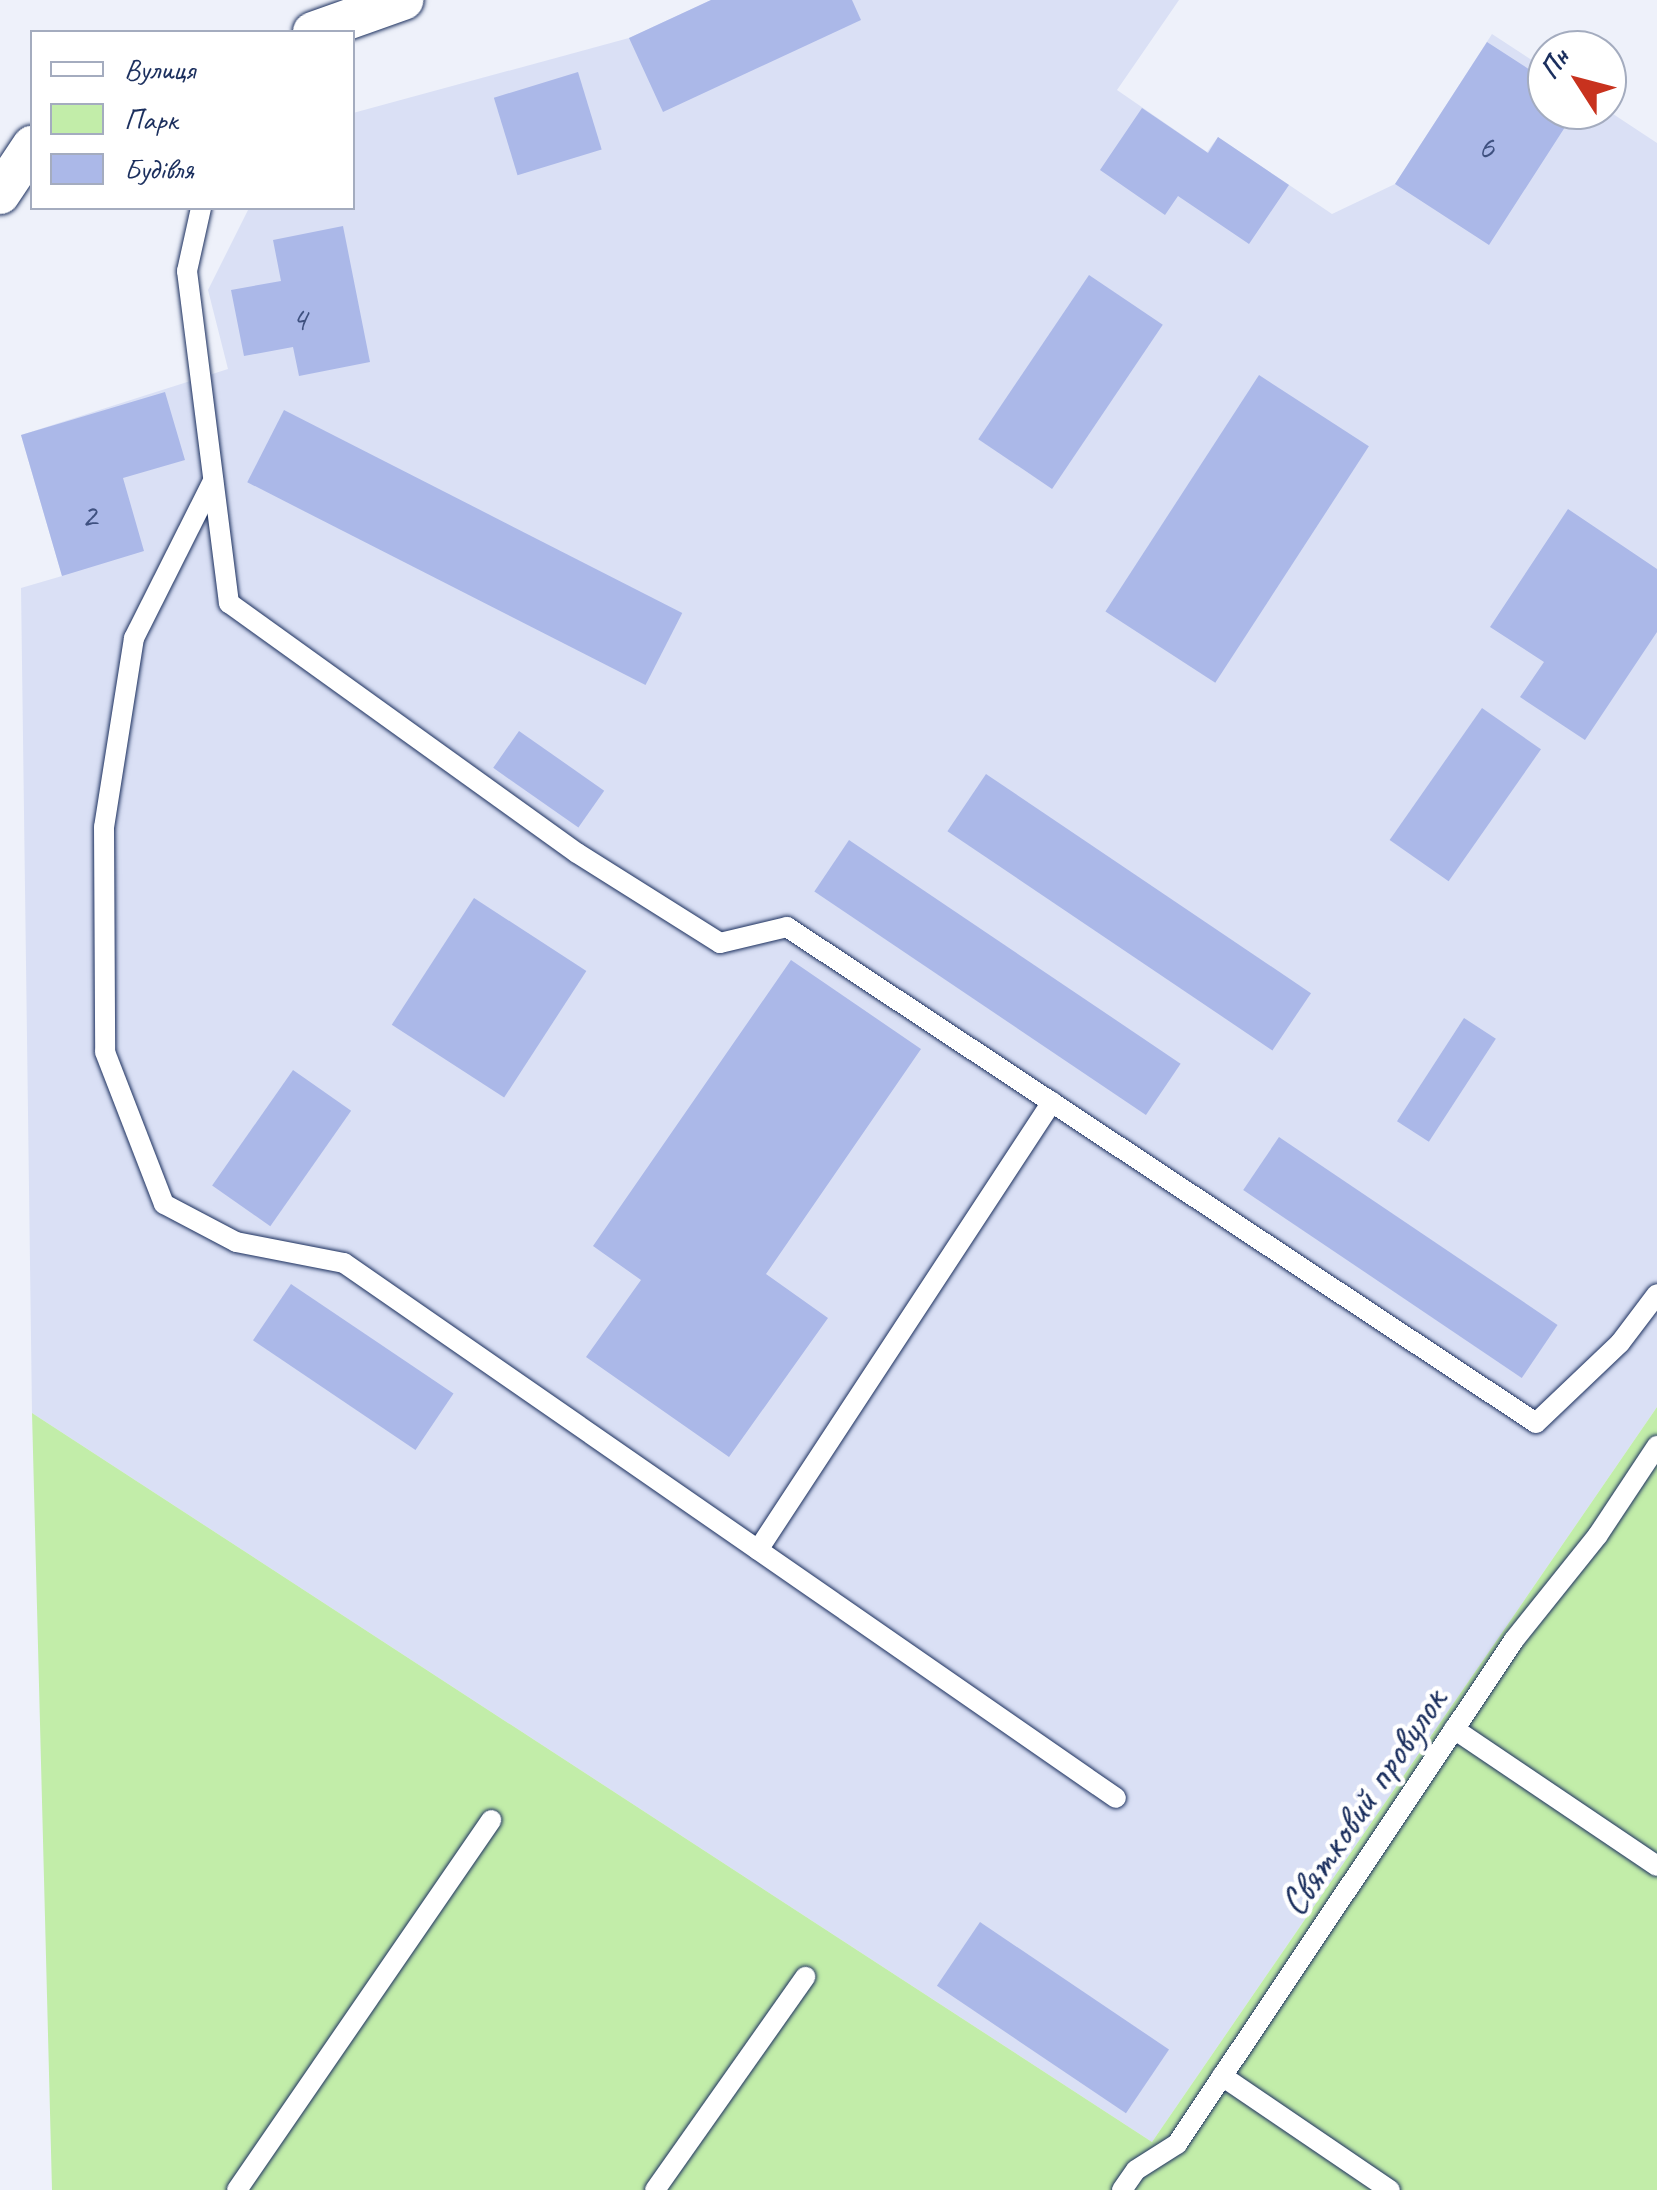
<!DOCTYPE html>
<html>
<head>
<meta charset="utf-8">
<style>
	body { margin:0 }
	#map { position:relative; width:1657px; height:2190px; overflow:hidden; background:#eef1fa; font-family:Caveat,sans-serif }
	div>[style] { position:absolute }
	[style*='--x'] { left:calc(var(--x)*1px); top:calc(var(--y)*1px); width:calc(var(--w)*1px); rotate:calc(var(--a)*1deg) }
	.built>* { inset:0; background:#dae0f5 }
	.green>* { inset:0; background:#c2eda9 }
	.building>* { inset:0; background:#abb8e8; transform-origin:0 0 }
	.roads { filter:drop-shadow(0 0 2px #1b2f5e) drop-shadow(0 0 2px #1b2f5e) }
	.service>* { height:20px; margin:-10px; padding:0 10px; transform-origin:10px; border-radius:10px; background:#fff }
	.minor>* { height:40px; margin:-20px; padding:0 20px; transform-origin:20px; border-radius:20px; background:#fff }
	span { translate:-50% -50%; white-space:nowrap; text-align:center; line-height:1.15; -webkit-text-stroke:9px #fff; paint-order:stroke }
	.number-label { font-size:35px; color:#3f5180 }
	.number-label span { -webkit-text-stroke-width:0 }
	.street-label { font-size:40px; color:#1b2f5e }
	.legend { position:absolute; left:30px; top:30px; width:325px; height:180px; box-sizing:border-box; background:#fff; border:2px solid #a4acbf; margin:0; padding:12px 18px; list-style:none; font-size:30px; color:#1b2f5e }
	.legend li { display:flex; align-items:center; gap:20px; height:50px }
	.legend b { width:50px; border:2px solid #a4acbf }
	.north { position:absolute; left:1527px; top:30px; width:100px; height:100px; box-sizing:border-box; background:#fff; border:2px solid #a4acbf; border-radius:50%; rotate:306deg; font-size:28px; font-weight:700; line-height:40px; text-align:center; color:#1b2f5e }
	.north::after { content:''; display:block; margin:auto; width:35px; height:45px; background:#c8321e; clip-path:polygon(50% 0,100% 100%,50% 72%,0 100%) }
</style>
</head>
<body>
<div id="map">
	<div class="built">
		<i style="clip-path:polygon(711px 0,1179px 0,1117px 90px,1207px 152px,1218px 137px,1332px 214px,1395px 184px,1492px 34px,1547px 70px,1547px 110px,1607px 110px,1657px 143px,1657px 1407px,1152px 2142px,32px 1413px,21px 588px,62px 576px,21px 435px,228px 369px,208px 290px,249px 208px,352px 208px,353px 113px,629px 38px)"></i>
	</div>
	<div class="green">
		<i style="clip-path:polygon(1657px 1407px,1657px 2190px,52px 2190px,32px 1413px,1152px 2142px)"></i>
	</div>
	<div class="building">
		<i style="clip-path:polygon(711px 0,852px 0,861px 20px,663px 112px,629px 38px)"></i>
		<i style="clip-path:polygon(1487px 42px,1547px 81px,1547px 110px,1576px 110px,1489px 245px,1395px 184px)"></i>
		<i style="left:578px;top:72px;width:81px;height:88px;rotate:73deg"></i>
		<i style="clip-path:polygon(1142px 108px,1208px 153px,1218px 137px,1289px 185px,1249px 244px,1178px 196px,1165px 215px,1100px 170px)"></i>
		<i style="clip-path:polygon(343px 226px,370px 362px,299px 376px,293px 347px,244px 356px,231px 290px,281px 281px,273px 240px)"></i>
		<i style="left:1089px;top:275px;width:89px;height:198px;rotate:34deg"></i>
		<i style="left:1259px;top:375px;width:131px;height:282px;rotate:33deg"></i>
		<i style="clip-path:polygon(165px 392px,185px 460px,123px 478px,144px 551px,62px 576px,21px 435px)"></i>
		<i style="left:284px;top:410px;width:447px;height:81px;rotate:27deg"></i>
		<i style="clip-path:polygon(1568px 509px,1657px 569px,1657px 632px,1585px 740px,1520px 697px,1544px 662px,1490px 627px)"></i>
		<i style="left:1482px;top:708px;width:72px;height:161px;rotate:35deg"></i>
		<i style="left:519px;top:731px;width:104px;height:45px;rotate:35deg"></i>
		<i style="left:986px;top:774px;width:392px;height:69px;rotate:34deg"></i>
		<i style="left:849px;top:840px;width:400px;height:62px;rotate:34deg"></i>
		<i style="left:474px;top:898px;width:134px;height:151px;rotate:33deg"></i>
		<i style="clip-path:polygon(791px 960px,921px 1049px,766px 1274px,828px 1318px,729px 1457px,586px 1357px,641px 1280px,593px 1246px)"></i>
		<i style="left:1464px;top:1018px;width:38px;height:123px;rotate:33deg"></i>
		<i style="left:293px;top:1070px;width:71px;height:141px;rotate:35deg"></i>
		<i style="left:1279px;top:1137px;width:336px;height:64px;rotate:34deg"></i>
		<i style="left:291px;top:1284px;width:196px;height:68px;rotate:34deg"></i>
		<i style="left:980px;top:1922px;width:228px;height:77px;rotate:34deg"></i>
	</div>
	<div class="roads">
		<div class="service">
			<i style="--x:201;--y:208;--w:65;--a:102.5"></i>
			<i style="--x:187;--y:271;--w:335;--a:82.8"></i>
			<i style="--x:229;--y:603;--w:428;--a:35.7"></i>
			<i style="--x:577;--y:853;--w:169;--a:32.2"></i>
			<i style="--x:720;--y:943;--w:69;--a:-13.4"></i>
			<i style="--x:787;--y:927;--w:898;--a:33.51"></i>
			<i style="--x:1536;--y:1423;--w:116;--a:-43.6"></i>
			<i style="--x:1620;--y:1343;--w:61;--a:-52.9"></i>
			<i style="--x:213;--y:481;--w:176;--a:116.7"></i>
			<i style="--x:134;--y:638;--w:191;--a:99"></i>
			<i style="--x:104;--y:827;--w:225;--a:89.7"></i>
			<i style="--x:105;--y:1052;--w:163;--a:68.8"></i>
			<i style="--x:164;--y:1204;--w:81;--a:27.8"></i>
			<i style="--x:236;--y:1242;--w:110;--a:11"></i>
			<i style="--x:344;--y:1263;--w:939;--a:34.72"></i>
			<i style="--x:758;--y:1550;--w:536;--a:-56.73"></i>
			<i style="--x:1454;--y:1729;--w:245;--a:34"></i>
			<i style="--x:1222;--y:2076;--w:203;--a:34.2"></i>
			<i style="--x:237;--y:2190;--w:449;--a:-55.5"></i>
			<i style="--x:655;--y:2190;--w:261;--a:-54.8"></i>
			<i style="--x:1122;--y:2190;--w:24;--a:-55"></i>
			<i style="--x:1136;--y:2170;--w:49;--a:-32.4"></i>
			<i style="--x:1177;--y:2144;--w:606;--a:-56.23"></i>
			<i style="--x:1514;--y:1640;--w:134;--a:-51.3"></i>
			<i style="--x:1598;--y:1535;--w:107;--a:-56.5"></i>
		</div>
		<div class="minor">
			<i style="--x:313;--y:32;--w:96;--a:-19.6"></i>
			<i style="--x:0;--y:194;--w:58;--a:-56.3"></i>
		</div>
	</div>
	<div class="number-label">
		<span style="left:1486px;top:147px">6</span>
		<span style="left:299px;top:319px">4</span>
		<span style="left:89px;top:515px">2</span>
	</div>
	<div class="street-label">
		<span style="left:1363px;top:1802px;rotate:-56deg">Святковий провулок</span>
	</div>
	<ul class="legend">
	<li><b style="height:12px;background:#fff"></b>Вулиця</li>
	<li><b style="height:28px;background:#c2eda9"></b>Парк</li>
	<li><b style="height:28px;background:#abb8e8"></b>Будівля</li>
	</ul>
	<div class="north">Пн</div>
</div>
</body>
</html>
